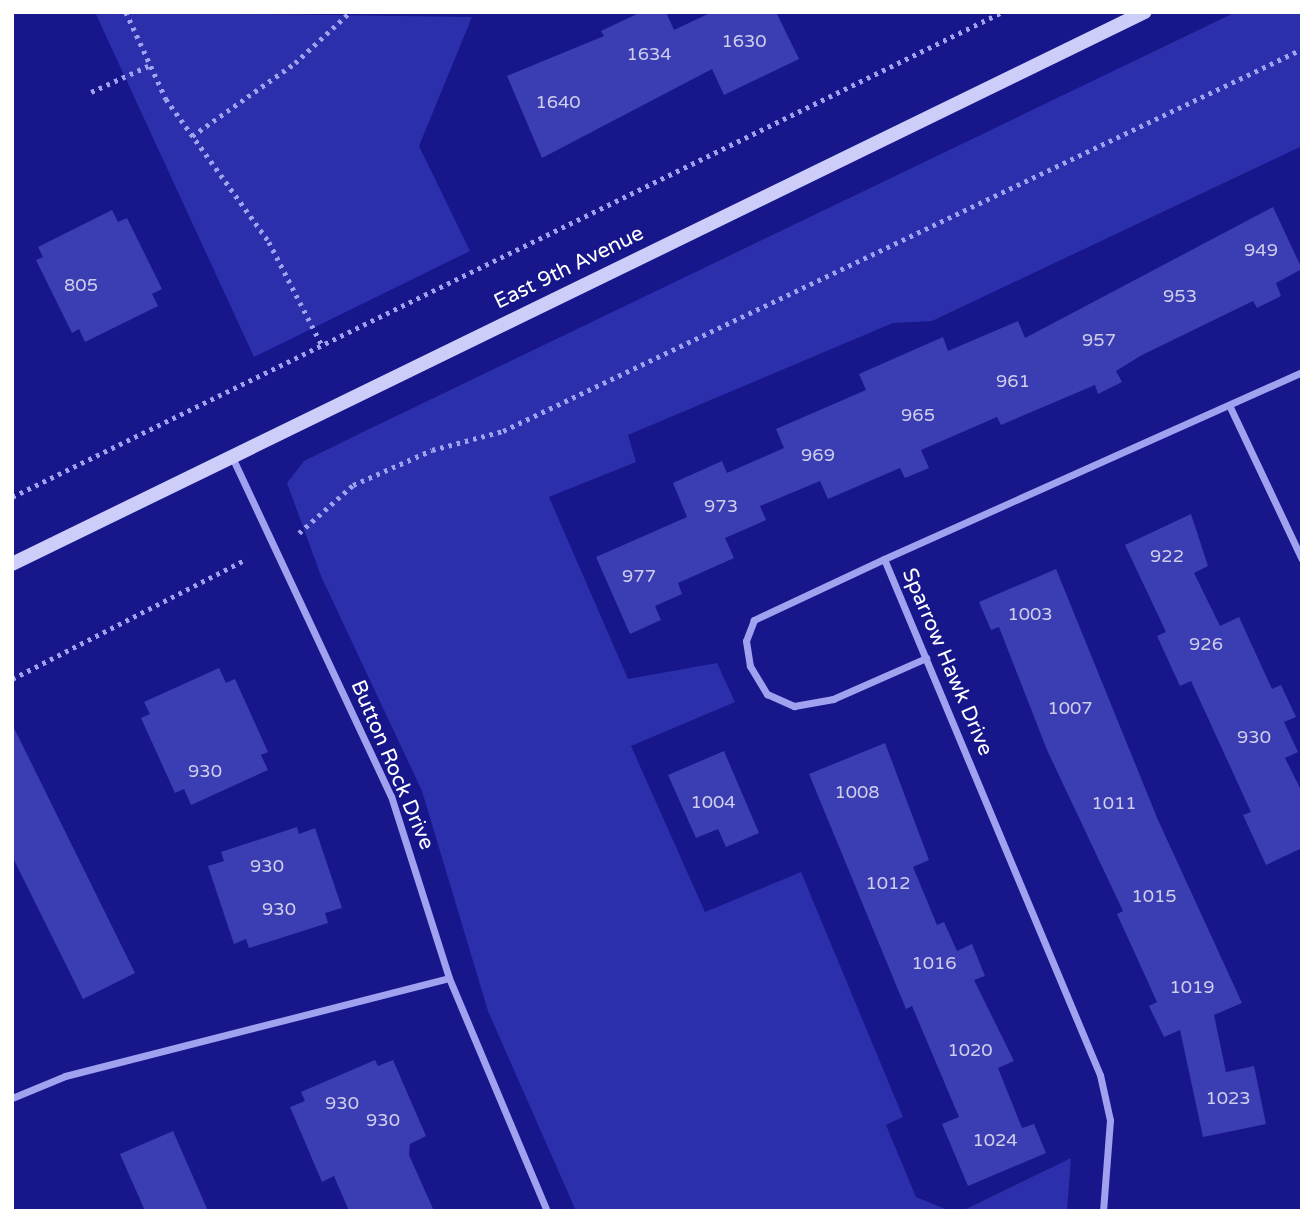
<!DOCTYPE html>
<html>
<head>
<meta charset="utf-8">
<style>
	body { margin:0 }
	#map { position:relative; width:1314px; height:1223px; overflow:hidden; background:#17178b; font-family:"Varela Round",sans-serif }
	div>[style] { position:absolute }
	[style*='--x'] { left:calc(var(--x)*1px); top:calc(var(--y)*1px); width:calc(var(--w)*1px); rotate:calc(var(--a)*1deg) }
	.green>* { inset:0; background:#2c2fab }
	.building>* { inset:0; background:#3b3db2 }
	.path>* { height:4.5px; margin-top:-2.25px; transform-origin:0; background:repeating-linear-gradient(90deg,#a0a2ef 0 3.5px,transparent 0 8.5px) }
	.minor>* { height:7px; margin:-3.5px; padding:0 3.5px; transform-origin:3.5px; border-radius:3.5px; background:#a0a2ef }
	.secondary>* { height:14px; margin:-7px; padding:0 7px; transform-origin:7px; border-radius:7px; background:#cdcdfa }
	span { translate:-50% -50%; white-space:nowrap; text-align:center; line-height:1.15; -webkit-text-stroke:5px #17178b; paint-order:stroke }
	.number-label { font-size:18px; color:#ceceec }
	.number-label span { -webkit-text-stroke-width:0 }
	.street-label { font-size:21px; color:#fff }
	.frame { position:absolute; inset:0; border:14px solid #fff; pointer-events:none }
</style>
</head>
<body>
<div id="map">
	<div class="green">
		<i style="clip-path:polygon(95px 12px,472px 17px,419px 146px,470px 251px,254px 357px)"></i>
		<i style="clip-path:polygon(1236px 12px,1302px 12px,1302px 146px,932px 321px,893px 323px,628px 435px,636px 462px,549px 497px,628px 679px,717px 663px,735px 702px,631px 746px,705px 912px,801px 872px,903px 1117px,886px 1125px,916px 1197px,950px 1211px,576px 1211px,488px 1011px,422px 791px,321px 576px,287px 483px,304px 461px,363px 432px)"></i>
		<i style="clip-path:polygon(1071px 1158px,1067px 1211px,962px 1211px)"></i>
	</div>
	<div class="building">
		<i style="clip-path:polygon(641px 12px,666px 12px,674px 30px,712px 12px,776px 12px,799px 59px,724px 95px,712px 69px,542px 158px,507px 76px,604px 36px,601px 31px)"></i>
		<i style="clip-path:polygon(1273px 207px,1302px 269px,1276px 283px,1281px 296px,1257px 308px,1253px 301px,1142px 355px,1116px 371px,1122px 382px,1098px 394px,1095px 385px,1001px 425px,997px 417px,921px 450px,929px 468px,905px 478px,900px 468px,828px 499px,820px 481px,760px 506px,766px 520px,725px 538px,734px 558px,678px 583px,682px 594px,655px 606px,661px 620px,630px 634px,596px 557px,687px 517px,673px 483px,722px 461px,727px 473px,784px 448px,776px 429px,866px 390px,859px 374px,943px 337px,948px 351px,1018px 321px,1025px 338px)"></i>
		<i style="clip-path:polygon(112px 210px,118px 222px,127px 218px,162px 289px,152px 294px,158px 306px,85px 342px,79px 329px,72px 333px,36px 260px,43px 257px,38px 247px)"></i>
		<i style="clip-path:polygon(1191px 514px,1208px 566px,1194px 573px,1220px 626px,1239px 617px,1272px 689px,1281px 685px,1296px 717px,1284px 722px,1298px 752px,1285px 758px,1302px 792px,1302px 848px,1266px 865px,1243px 815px,1251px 812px,1191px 681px,1180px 686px,1157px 636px,1166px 632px,1125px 545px)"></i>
		<i style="clip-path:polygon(1056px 569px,1158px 820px,1242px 1003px,1214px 1015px,1226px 1072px,1254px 1066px,1266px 1124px,1203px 1137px,1180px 1030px,1164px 1037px,1149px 1006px,1157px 1002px,1117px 914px,1123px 911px,1047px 750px,999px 627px,991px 630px,979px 602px)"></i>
		<i style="clip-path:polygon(219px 668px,226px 683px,235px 679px,268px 752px,261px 755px,268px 770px,191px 805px,184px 789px,175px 793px,141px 718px,150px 714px,144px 702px)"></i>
		<i style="clip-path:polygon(12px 724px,135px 973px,83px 999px,12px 856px)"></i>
		<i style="clip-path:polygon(885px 743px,929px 860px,913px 867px,937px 925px,944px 922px,957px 951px,972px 944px,985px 976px,974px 980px,1014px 1061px,998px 1068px,1022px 1128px,1034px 1124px,1046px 1153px,968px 1186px,942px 1124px,959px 1117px,912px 1006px,906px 1009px,809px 774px)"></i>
		<i style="clip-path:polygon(724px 751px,759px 833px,726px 847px,718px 829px,696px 838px,668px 775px)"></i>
		<i style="clip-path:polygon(297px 827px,299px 834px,315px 828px,342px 908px,325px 913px,328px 923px,249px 948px,246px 939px,234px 944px,208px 866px,224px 861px,221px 852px)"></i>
		<i style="clip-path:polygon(375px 1060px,378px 1066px,393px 1060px,426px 1136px,410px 1144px,409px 1155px,434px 1211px,349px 1211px,334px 1176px,322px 1182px,290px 1107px,305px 1101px,301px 1092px)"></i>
		<i style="clip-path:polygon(173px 1131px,208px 1211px,145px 1211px,120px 1154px)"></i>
	</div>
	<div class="path">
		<i style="--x:126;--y:12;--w:96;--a:65.3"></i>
		<i style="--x:166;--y:99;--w:176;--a:54.2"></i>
		<i style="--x:269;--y:242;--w:116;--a:62.8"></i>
		<i style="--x:91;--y:92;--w:63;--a:-24.5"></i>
		<i style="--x:192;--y:136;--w:126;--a:-35.3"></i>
		<i style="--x:295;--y:63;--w:75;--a:-42.8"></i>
		<i style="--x:12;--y:497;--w:1102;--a:-26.1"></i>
		<i style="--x:299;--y:533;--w:72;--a:-41.6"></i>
		<i style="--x:353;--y:485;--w:86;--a:-23.9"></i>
		<i style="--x:432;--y:450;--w:73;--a:-15"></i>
		<i style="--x:503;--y:431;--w:886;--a:-25.55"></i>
		<i style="--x:12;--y:679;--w:262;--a:-27.1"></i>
	</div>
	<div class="minor">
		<i style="--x:1230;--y:407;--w:168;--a:64.7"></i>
		<i style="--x:232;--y:457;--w:374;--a:64.9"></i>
		<i style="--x:391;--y:796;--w:191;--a:72.3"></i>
		<i style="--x:449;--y:978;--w:253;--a:67.2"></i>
		<i style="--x:884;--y:559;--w:144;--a:154.9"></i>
		<i style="--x:754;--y:620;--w:22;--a:111"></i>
		<i style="--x:746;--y:641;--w:25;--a:81"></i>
		<i style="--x:750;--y:666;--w:33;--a:59"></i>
		<i style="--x:767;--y:694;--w:30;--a:24"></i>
		<i style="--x:794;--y:706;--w:40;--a:-10"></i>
		<i style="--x:833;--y:699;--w:102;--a:-23.8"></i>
		<i style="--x:12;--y:1098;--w:57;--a:-22.5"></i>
		<i style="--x:65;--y:1076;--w:396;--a:-14.3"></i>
		<i style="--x:1103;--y:1211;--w:91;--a:-85.6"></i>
		<i style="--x:1110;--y:1120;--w:46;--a:-102.5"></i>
		<i style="--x:1100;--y:1075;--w:559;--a:-112.71"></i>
		<i style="--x:884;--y:559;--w:458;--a:-24.1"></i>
	</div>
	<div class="secondary">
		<i style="--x:12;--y:564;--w:1260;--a:-25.98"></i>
	</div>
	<div class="number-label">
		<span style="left:744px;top:41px">1630</span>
		<span style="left:649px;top:54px">1634</span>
		<span style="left:558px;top:102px">1640</span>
		<span style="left:1261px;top:250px">949</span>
		<span style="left:81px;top:285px">805</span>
		<span style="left:1180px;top:296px">953</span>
		<span style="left:1099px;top:340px">957</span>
		<span style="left:1013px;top:381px">961</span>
		<span style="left:918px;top:415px">965</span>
		<span style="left:818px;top:455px">969</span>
		<span style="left:721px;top:506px">973</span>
		<span style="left:1167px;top:556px">922</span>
		<span style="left:639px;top:576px">977</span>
		<span style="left:1030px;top:614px">1003</span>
		<span style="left:1206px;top:644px">926</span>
		<span style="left:1070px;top:708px">1007</span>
		<span style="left:1254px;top:737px">930</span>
		<span style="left:205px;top:771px">930</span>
		<span style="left:857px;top:792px">1008</span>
		<span style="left:713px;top:802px">1004</span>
		<span style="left:1114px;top:803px">1011</span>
		<span style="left:267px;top:866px">930</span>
		<span style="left:888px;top:883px">1012</span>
		<span style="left:1154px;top:896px">1015</span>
		<span style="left:279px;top:909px">930</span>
		<span style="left:934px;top:963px">1016</span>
		<span style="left:1192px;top:987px">1019</span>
		<span style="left:970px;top:1050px">1020</span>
		<span style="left:1228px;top:1098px">1023</span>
		<span style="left:342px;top:1103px">930</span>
		<span style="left:383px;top:1120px">930</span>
		<span style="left:995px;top:1140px">1024</span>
	</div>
	<div class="street-label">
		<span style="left:569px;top:268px;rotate:-26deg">East 9th Avenue</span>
		<span style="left:947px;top:662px;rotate:67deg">Sparrow Hawk Drive</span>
		<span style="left:392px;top:765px;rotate:67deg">Button Rock Drive</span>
	</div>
	<div class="frame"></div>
</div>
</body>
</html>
